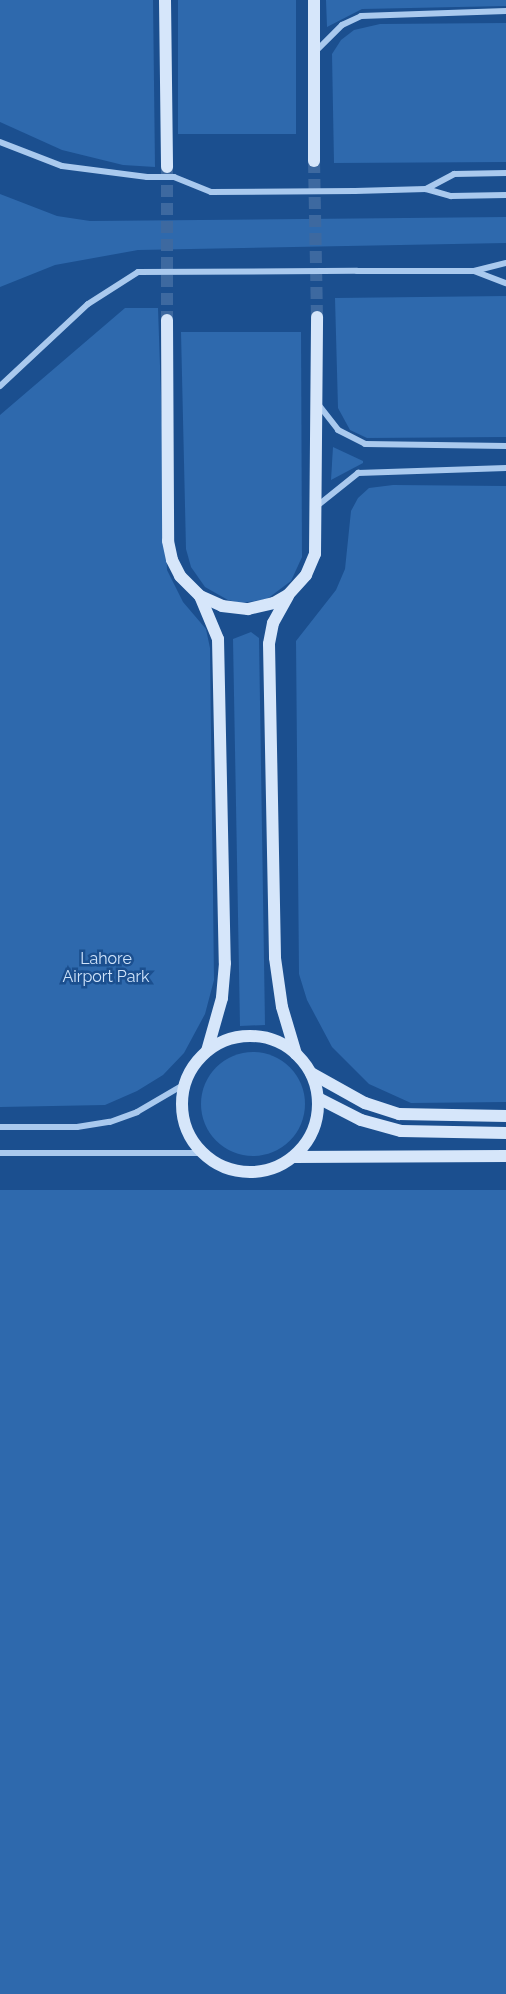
<!DOCTYPE html>
<html>
<head>
<meta charset="utf-8">
<style>
	body { margin:0 }
	#map { position:relative; width:506px; height:1994px; overflow:hidden; background:#1b4f8f; font-family:Raleway,sans-serif }
	div>[style] { position:absolute }
	[style*='--x'] { left:calc(var(--x)*1px); top:calc(var(--y)*1px); width:calc(var(--w)*1px); rotate:calc(var(--a)*1deg) }
	.green>* { inset:0; background:#2e69ad; transform-origin:0 0 }
	.round { border-radius:50% }
	.secondary-tunnel>* { height:12px; margin-top:-6px; transform-origin:0; background:repeating-linear-gradient(90deg,#3d69a0 0 12px,transparent 0 18px) }
	.street>* { height:6px; margin:-3px; padding:0 3px; transform-origin:3px; border-radius:3px; background:#a9c9ee }
	.secondary>* { height:12px; margin:-6px; padding:0 6px; transform-origin:6px; border-radius:6px; background:#d6e6fa }
	.secondary>.ring { margin:-6px; padding:0; box-sizing:content-box; background:none; border:12px solid #d6e6fa; border-radius:50% }
	.street-bridge>* { height:6px; margin:-3px; padding:0 3px; transform-origin:3px; border-radius:3px; background:#a9c9ee }
	span { translate:-50% -50%; white-space:nowrap; text-align:center; line-height:1.15; -webkit-text-stroke:5px #1b4f8f; paint-order:stroke }
	.park-label { font-size:16px; color:#cfe3fa }
</style>
</head>
<body>
<div id="map">
	<div class="green">
		<i style="clip-path:polygon(0 0,153px 0,155px 167px,123px 165px,62px 150px,0 122px)"></i>
		<i style="left:178px;top:0;width:118px;height:134px"></i>
		<i style="clip-path:polygon(326px 0,506px 0,506px 6px,362px 9px,327px 27px)"></i>
		<i style="clip-path:polygon(506px 23px,506px 162px,334px 163px,332px 54px,341px 40px,354px 30px,380px 24px)"></i>
		<i style="clip-path:polygon(0 194px,57px 216px,90px 221px,506px 217px,506px 243px,138px 250px,55px 265px,0 287px)"></i>
		<i style="clip-path:polygon(506px 296px,506px 437px,367px 438px,350px 430px,338px 408px,335px 298px)"></i>
		<i style="clip-path:polygon(125px 308px,158px 308px,167px 570px,183px 602px,206px 629px,210px 648px,214px 980px,205px 1014px,184px 1053px,163px 1075px,137px 1091px,105px 1105px,0 1107px,0 415px)"></i>
		<i style="clip-path:polygon(181px 332px,301px 332px,302px 557px,291px 581px,267px 599px,241px 603px,228px 600px,205px 587px,191px 567px,186px 549px)"></i>
		<i style="clip-path:polygon(333px 447px,363px 461px,363px 463px,331px 480px)"></i>
		<i style="clip-path:polygon(393px 485px,506px 486px,506px 1102px,411px 1103px,369px 1084px,332px 1047px,307px 1000px,299px 974px,296px 641px,336px 590px,345px 569px,351px 511px,358px 498px,369px 488px)"></i>
		<i style="clip-path:polygon(251px 632px,259px 638px,265px 1025px,240px 1026px,233px 639px)"></i>
		<i class="round" style="left:201px;top:1052px;width:104px;height:104px"></i>
		<i style="left:506px;top:1190px;width:804px;height:506px;rotate:90deg"></i>
	</div>
	<div class="secondary-tunnel">
		<i style="--x:314;--y:161;--w:156;--a:88.9"></i>
		<i style="--x:167;--y:167;--w:153;--a:90"></i>
	</div>
	<div class="street">
		<i style="--x:316;--y:51;--w:37;--a:-45"></i>
		<i style="--x:342;--y:25;--w:21;--a:-25"></i>
		<i style="--x:361;--y:16;--w:145;--a:-2"></i>
		<i style="--x:0;--y:142;--w:66;--a:21.2"></i>
		<i style="--x:62;--y:166;--w:86;--a:7.4"></i>
		<i style="--x:426;--y:189;--w:32;--a:-28"></i>
		<i style="--x:454;--y:174;--w:52;--a:-1.1"></i>
		<i style="--x:355;--y:191;--w:71;--a:-1.6"></i>
		<i style="--x:426;--y:189;--w:26;--a:16"></i>
		<i style="--x:451;--y:196;--w:55;--a:-1"></i>
		<i style="--x:357;--y:271;--w:117;--a:0"></i>
		<i style="--x:474;--y:271;--w:33;--a:-14"></i>
		<i style="--x:474;--y:271;--w:34;--a:21"></i>
		<i style="--x:0;--y:386;--w:120;--a:-43"></i>
		<i style="--x:88;--y:304;--w:59;--a:-32.6"></i>
		<i style="--x:318;--y:404;--w:33;--a:52"></i>
		<i style="--x:338;--y:430;--w:30;--a:27"></i>
		<i style="--x:365;--y:444;--w:141;--a:0.8"></i>
		<i style="--x:317;--y:506;--w:53;--a:-38.8"></i>
		<i style="--x:358;--y:473;--w:148;--a:-1.9"></i>
		<i style="--x:0;--y:1127;--w:77;--a:0"></i>
		<i style="--x:77;--y:1127;--w:33;--a:-9"></i>
		<i style="--x:110;--y:1122;--w:29;--a:-20"></i>
		<i style="--x:137;--y:1112;--w:56;--a:-30.3"></i>
		<i style="--x:0;--y:1153;--w:203;--a:0"></i>
	</div>
	<div class="secondary">
		<i style="--x:165;--y:0;--w:167;--a:89.3"></i>
		<i style="--x:314;--y:161;--w:161;--a:-90"></i>
		<i style="--x:167;--y:320;--w:221;--a:89.7"></i>
		<i style="--x:168;--y:541;--w:19;--a:78"></i>
		<i style="--x:172;--y:560;--w:18;--a:63"></i>
		<i style="--x:180;--y:576;--w:28;--a:45"></i>
		<i style="--x:200;--y:596;--w:24;--a:24"></i>
		<i style="--x:222;--y:606;--w:26;--a:7"></i>
		<i style="--x:248;--y:609;--w:27;--a:-13"></i>
		<i style="--x:274;--y:603;--w:16;--a:-30"></i>
		<i style="--x:288;--y:595;--w:27;--a:-48"></i>
		<i style="--x:306;--y:575;--w:23;--a:-67"></i>
		<i style="--x:315;--y:554;--w:237;--a:-89.5"></i>
		<i style="--x:200;--y:596;--w:47;--a:67.3"></i>
		<i style="--x:218;--y:639;--w:324;--a:88.8"></i>
		<i style="--x:225;--y:963;--w:35;--a:95"></i>
		<i style="--x:222;--y:998;--w:55;--a:105.8"></i>
		<i style="--x:288;--y:596;--w:31;--a:119"></i>
		<i style="--x:273;--y:623;--w:21;--a:101"></i>
		<i style="--x:269;--y:644;--w:314;--a:88.9"></i>
		<i style="--x:275;--y:958;--w:49;--a:81.9"></i>
		<i style="--x:282;--y:1007;--w:49;--a:73.4"></i>
		<i class="ring" style="left:182px;top:1036px;width:124px;height:124px"></i>
		<i style="--x:311;--y:1073;--w:62;--a:29.1"></i>
		<i style="--x:365;--y:1103;--w:36;--a:18"></i>
		<i style="--x:399;--y:1114;--w:107;--a:1.1"></i>
		<i style="--x:318;--y:1098;--w:48;--a:27.1"></i>
		<i style="--x:361;--y:1120;--w:41;--a:15.4"></i>
		<i style="--x:401;--y:1131;--w:105;--a:1.1"></i>
		<i style="--x:293;--y:1157;--w:213;--a:-0.3"></i>
	</div>
	<div class="street-bridge">
		<i style="--x:147;--y:177;--w:27;--a:0"></i>
		<i style="--x:174;--y:177;--w:40;--a:22"></i>
		<i style="--x:211;--y:192;--w:144;--a:-0.4"></i>
		<i style="--x:138;--y:272;--w:219;--a:-0.3"></i>
	</div>
	<div class="park-label">
		<span style="left:106px;top:968px">Lahore<br>Airport Park</span>
	</div>
</div>
</body>
</html>
